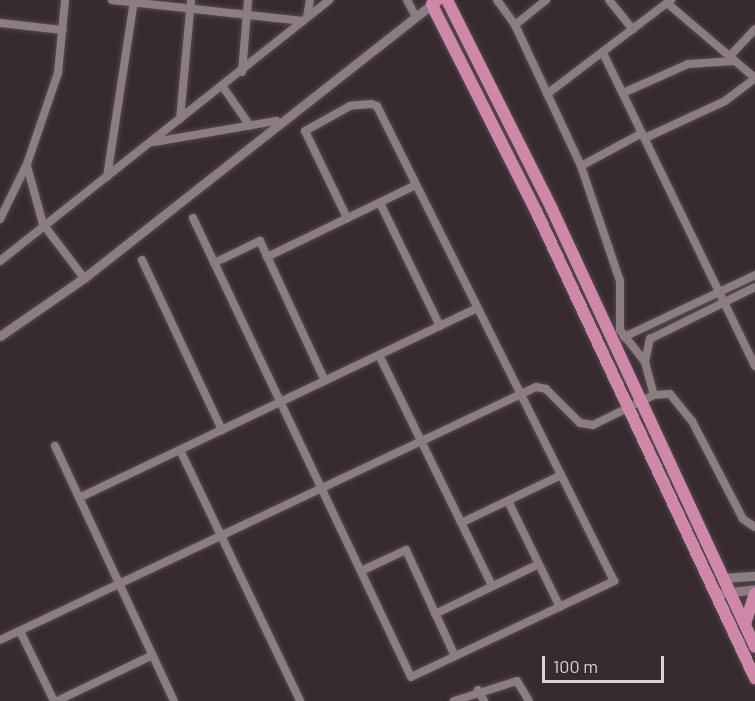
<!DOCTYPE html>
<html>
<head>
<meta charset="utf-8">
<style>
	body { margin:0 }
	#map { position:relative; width:755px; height:701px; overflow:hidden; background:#372b30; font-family:Barlow,sans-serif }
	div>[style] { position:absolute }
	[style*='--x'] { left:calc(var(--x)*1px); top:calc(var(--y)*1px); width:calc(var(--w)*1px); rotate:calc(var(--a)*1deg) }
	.roads { filter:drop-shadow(0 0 2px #53494d) drop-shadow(0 0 2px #53494d) }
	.minor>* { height:8px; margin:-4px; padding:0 4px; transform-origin:4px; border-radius:4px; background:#8b7d82 }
	.tertiary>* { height:9px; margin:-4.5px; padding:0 4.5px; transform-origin:4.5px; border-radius:4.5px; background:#8b7d82 }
	.primary>* { height:12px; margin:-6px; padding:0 6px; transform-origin:6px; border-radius:6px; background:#cf88a8 }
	span { translate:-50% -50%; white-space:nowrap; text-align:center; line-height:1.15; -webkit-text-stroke:6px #372b30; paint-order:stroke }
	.scale { position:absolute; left:542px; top:656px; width:122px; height:27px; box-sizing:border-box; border:3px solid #dbd3d6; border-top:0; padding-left:8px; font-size:18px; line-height:21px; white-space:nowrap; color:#dbd3d6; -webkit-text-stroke:4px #372b30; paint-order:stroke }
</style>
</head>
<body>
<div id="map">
	<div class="roads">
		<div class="minor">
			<i style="--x:112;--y:0;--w:192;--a:6.3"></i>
			<i style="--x:407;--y:0;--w:19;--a:62"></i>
			<i style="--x:497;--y:0;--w:31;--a:54"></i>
			<i style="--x:515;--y:25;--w:156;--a:64.9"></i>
			<i style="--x:581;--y:166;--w:121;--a:71.3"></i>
			<i style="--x:620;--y:281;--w:49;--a:90"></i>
			<i style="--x:620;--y:330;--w:41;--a:52"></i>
			<i style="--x:645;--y:362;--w:34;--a:75"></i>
			<i style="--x:609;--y:0;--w:38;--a:51"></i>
			<i style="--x:667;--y:3;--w:116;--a:40.4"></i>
			<i style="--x:307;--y:17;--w:17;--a:-80"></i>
			<i style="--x:0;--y:23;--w:63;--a:6.3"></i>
			<i style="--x:515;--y:25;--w:40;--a:-39"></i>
			<i style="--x:603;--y:53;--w:348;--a:64.1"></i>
			<i style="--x:729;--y:57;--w:38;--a:-47"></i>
			<i style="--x:242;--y:72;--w:72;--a:-85.2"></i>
			<i style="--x:223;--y:87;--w:47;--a:55.3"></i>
			<i style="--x:623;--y:93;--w:71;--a:-24"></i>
			<i style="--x:688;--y:64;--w:46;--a:-3.7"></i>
			<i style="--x:547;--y:94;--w:156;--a:-37.2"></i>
			<i style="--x:180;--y:119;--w:120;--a:-84.7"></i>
			<i style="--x:645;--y:138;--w:88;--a:-24.8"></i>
			<i style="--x:725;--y:101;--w:38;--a:-37"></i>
			<i style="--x:154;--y:142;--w:124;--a:-9.8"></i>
			<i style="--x:27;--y:166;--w:60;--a:74.6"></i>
			<i style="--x:43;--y:224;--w:68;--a:52.8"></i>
			<i style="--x:581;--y:166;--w:69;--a:-28.4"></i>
			<i style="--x:107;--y:177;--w:178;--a:-81.3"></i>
			<i style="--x:380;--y:203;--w:137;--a:64"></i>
			<i style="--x:193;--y:218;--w:508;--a:64.59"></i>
			<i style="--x:411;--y:677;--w:225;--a:-25.3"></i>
			<i style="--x:614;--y:581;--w:531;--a:-116.52"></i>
			<i style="--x:377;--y:106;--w:6;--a:-162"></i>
			<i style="--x:371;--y:104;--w:21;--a:175"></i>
			<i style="--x:350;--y:106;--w:51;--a:150.9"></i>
			<i style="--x:305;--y:131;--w:97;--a:64.2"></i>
			<i style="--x:0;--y:219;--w:61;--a:-63.9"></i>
			<i style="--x:27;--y:164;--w:96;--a:-71.2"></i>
			<i style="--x:58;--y:73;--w:73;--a:-84.5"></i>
			<i style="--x:267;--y:257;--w:165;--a:-25.8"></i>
			<i style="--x:142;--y:260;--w:188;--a:64.8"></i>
			<i style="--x:0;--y:261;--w:420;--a:-38.4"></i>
			<i style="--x:214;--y:263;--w:51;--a:-25.6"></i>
			<i style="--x:260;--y:241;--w:154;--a:65.1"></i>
			<i style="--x:624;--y:337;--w:145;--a:-25.3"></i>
			<i style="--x:379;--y:355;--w:257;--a:63.9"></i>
			<i style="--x:645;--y:362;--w:24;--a:-78"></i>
			<i style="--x:650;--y:339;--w:117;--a:-26.3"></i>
			<i style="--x:55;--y:446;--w:281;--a:65"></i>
			<i style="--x:180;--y:450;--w:278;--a:64.4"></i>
			<i style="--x:79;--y:498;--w:441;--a:-25.5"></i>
			<i style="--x:508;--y:501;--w:118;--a:63.9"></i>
			<i style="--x:461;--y:523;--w:111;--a:-25.6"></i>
			<i style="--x:361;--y:571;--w:50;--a:-25"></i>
			<i style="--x:406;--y:550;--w:117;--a:65.2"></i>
			<i style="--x:435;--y:614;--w:115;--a:-25.7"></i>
			<i style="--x:20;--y:631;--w:78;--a:64.1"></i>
			<i style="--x:0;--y:640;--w:593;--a:-25.27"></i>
			<i style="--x:536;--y:387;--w:10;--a:11"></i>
			<i style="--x:546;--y:389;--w:48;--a:45"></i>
			<i style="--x:580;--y:423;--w:13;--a:9"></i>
			<i style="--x:593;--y:425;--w:68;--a:-26.2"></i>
			<i style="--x:654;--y:395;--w:16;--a:-4"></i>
			<i style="--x:670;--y:394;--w:35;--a:51"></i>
			<i style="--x:692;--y:421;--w:110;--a:62.5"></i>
			<i style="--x:743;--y:519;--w:14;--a:34"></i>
			<i style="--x:478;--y:690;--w:13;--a:61"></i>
			<i style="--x:57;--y:701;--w:106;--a:-25.6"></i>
			<i style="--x:454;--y:701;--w:66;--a:-17.6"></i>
			<i style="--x:517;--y:681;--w:23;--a:59"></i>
		</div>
		<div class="tertiary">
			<i style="--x:0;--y:336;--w:102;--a:-34.6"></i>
			<i style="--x:84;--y:278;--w:443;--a:-38.2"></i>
			<i style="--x:723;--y:578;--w:32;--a:-4"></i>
			<i style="--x:716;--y:594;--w:39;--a:-7"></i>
		</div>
		<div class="primary">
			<i style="--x:437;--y:0;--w:6;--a:141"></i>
			<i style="--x:432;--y:4;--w:8;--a:67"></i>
			<i style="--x:435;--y:11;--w:226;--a:63.2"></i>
			<i style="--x:537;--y:213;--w:514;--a:64.88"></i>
			<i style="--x:447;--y:0;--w:232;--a:63.3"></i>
			<i style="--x:551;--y:207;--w:485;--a:65.1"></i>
			<i style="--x:745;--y:624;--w:32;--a:-72"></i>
		</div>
	</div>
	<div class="scale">100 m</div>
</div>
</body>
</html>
